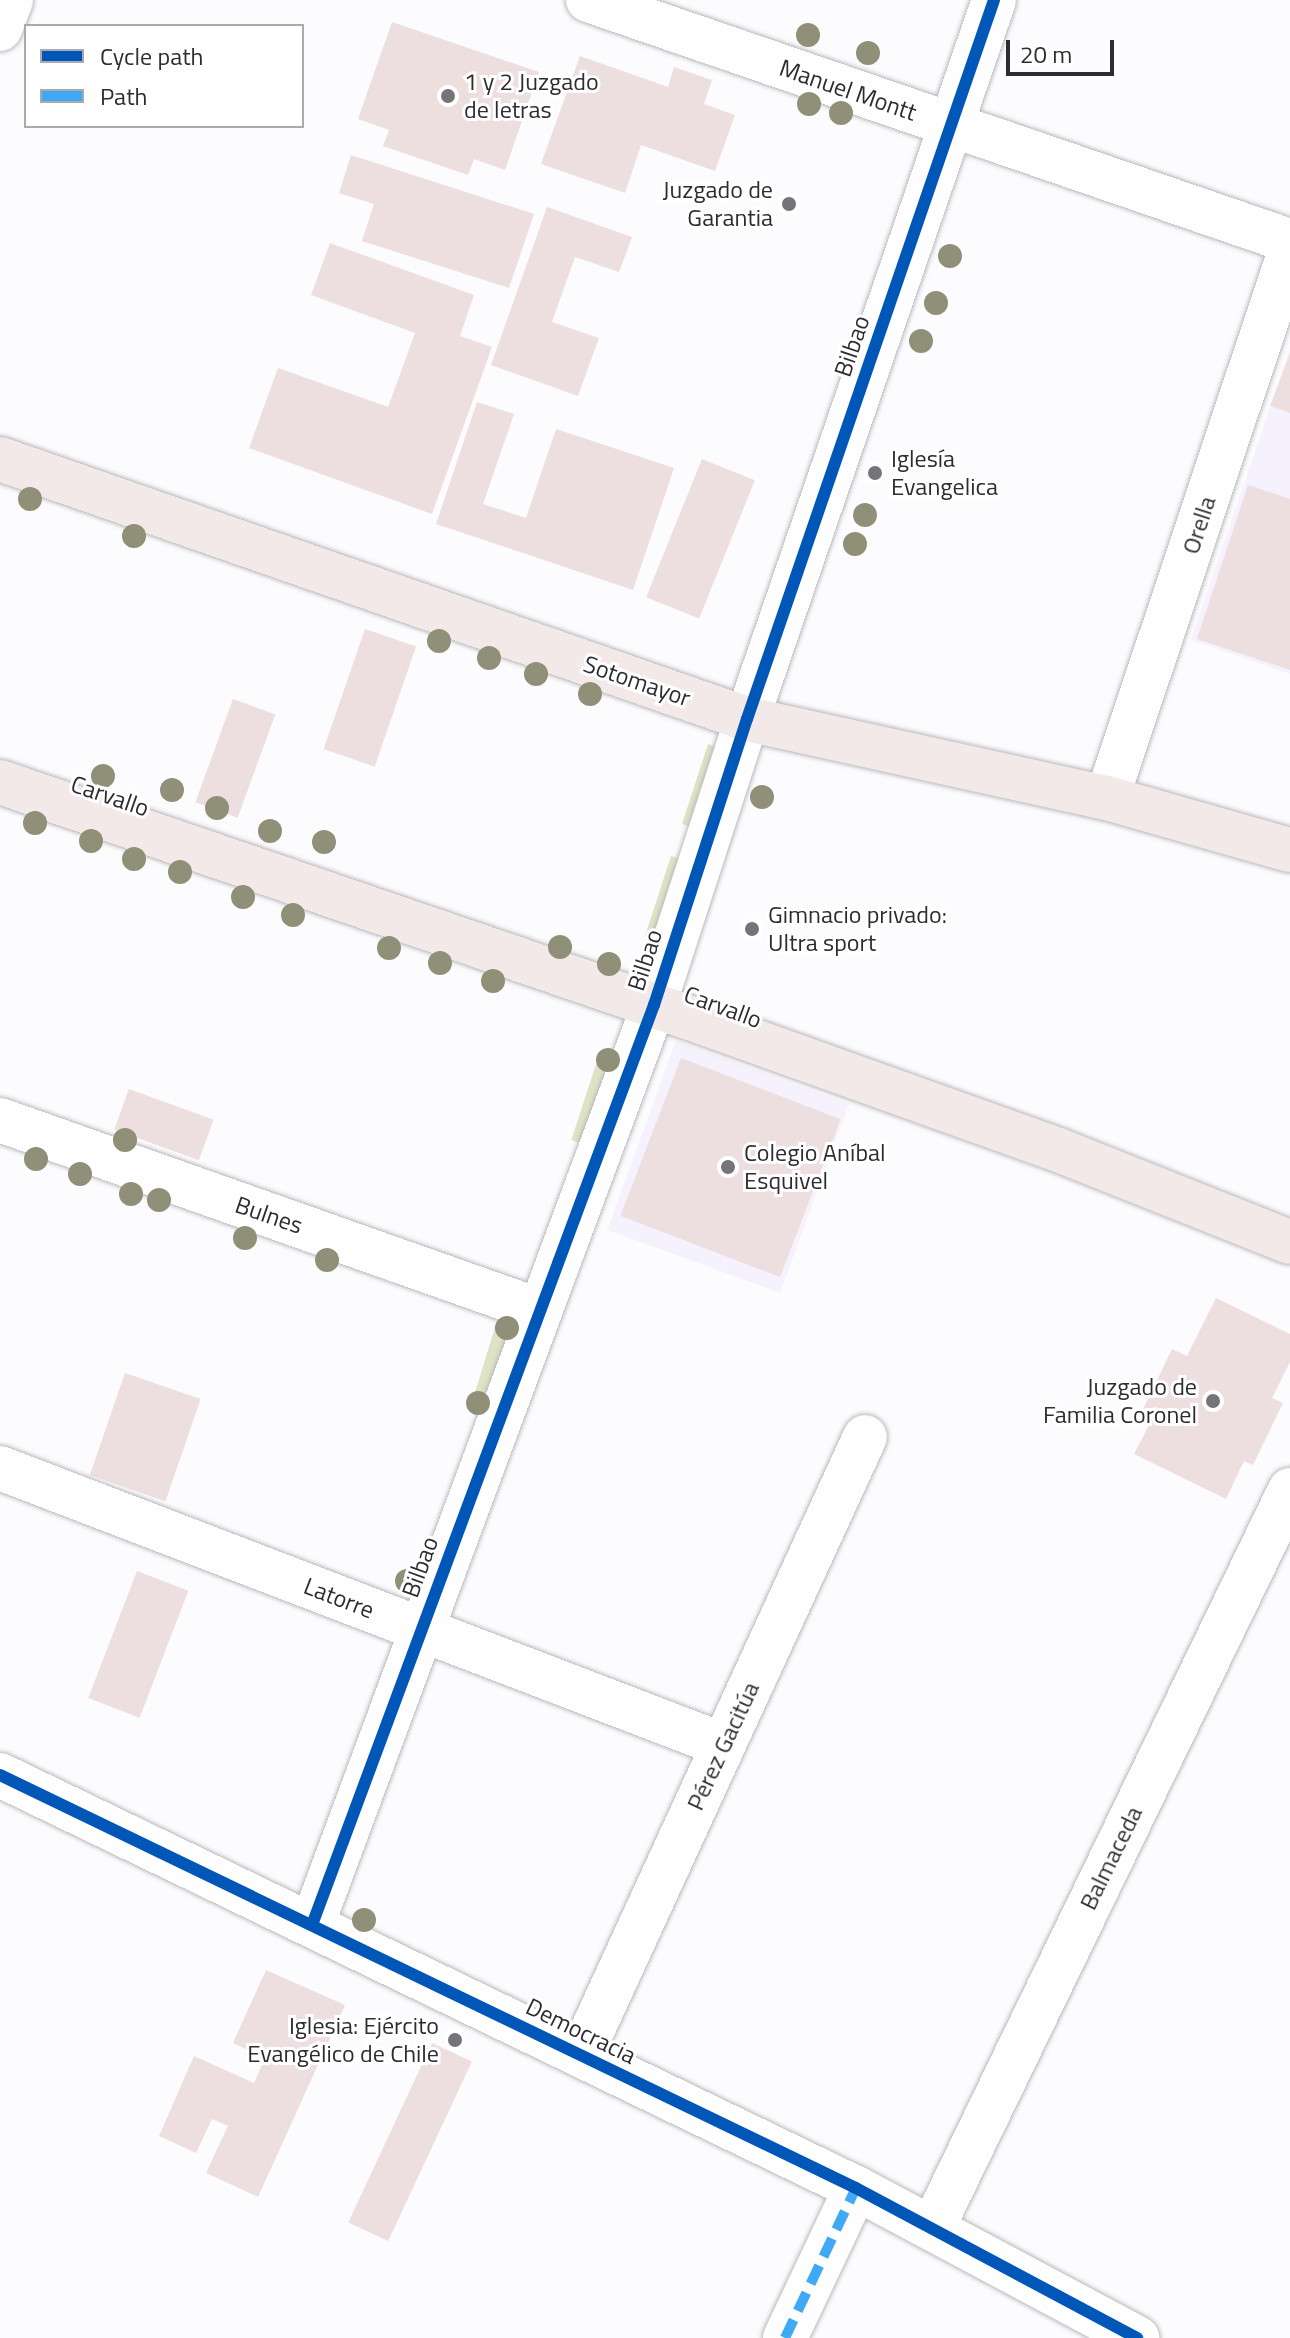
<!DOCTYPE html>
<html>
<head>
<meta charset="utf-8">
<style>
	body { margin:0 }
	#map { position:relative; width:1290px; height:2338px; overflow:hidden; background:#fcfbfd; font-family:"Titillium Web",sans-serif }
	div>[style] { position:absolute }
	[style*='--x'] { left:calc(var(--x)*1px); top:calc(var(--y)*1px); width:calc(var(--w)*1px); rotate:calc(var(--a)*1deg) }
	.built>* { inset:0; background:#f5f2fe; transform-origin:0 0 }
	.green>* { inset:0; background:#dfe3c5; transform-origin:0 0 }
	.building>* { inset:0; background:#eddedf; transform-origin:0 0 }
	.roads { filter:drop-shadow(0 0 2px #bab9bd) drop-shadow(0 0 2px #bab9bd) }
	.minor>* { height:44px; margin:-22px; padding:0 22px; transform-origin:22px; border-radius:22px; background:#fffeff }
	.major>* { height:44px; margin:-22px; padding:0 22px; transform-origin:22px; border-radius:22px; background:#f3e9e9 }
	.quiet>* { height:10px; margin-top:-5px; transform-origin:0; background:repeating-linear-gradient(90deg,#3fa9f5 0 20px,transparent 0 30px) }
	.cycleway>* { height:12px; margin:-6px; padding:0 6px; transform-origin:6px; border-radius:6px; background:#0057b8 }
	.trees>* { width:24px; height:24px; margin:-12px; border-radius:50%; background:#8f9077 }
	.dots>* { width:22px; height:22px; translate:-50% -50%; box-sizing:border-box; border:4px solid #fff; border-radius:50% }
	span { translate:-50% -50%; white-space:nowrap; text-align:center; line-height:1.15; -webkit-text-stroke:6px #fff; paint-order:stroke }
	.poi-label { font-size:24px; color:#2e2c32 }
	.left { translate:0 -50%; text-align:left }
	.right { translate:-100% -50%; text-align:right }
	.street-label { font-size:24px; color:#2e2c32 }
	.legend { position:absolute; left:24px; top:24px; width:280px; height:104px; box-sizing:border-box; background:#fff; border:2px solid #ababad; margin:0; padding:10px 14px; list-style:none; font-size:24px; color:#2e2c32 }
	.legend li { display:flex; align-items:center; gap:16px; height:40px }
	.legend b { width:40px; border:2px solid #ababad }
	.scale { position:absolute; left:1006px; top:40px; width:108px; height:36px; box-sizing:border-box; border:4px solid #2e2c32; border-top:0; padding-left:10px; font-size:24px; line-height:28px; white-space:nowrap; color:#2e2c32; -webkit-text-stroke:6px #fff; paint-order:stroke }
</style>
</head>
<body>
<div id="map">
	<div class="built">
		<i style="clip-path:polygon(1290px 349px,1290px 674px,1191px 640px)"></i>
		<i style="left:676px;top:1041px;width:184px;height:201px;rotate:20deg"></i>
	</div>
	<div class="green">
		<i style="left:708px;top:744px;width:16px;height:84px;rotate:18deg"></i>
		<i style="left:671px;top:856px;width:16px;height:84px;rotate:18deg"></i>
		<i style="left:597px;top:1061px;width:16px;height:83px;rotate:18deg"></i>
		<i style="left:496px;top:1324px;width:17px;height:84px;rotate:17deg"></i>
	</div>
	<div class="building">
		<i style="clip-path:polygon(392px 22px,539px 72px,505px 170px,474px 159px,468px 175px,383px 146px,389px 130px,358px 119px)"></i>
		<i style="clip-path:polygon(580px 56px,668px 87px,674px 67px,712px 80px,704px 104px,735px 115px,715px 171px,641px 145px,625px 193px,541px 164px)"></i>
		<i style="clip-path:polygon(351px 155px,534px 214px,509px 288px,362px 241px,374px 204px,339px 193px)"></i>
		<i style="clip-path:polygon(547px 207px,632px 237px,619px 272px,575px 257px,552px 322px,599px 338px,578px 396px,491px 365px)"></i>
		<i style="clip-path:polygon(330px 243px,474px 295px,460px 336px,492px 347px,432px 514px,249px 448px,278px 368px,388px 407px,415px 333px,311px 295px)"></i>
		<i style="clip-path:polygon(1290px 353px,1290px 413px,1270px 406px)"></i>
		<i style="clip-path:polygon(477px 402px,514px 414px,483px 504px,526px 518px,556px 429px,674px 468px,633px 590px,436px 524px)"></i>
		<i style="left:702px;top:459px;width:57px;height:149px;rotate:22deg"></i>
		<i style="clip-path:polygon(1248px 485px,1290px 499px,1290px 670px,1197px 639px)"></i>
		<i style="left:365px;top:629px;width:54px;height:127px;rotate:19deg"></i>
		<i style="left:233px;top:699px;width:45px;height:110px;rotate:20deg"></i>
		<i style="left:681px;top:1058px;width:171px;height:169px;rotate:21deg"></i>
		<i style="left:129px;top:1089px;width:90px;height:43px;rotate:20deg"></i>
		<i style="clip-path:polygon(1216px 1298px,1290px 1334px,1290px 1362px,1272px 1398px,1283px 1403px,1253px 1465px,1244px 1461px,1226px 1499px,1134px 1454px,1150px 1423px,1139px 1418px,1172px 1349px,1187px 1356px)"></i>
		<i style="left:125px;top:1373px;width:80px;height:108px;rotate:19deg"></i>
		<i style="left:137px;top:1571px;width:55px;height:136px;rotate:21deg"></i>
		<i style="clip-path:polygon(266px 1970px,345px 2005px,258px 2197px,206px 2173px,228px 2126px,212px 2119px,196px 2153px,159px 2136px,194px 2056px,254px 2083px,265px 2058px,233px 2043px)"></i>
		<i style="left:432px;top:2043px;width:44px;height:198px;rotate:25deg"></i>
	</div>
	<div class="roads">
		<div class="minor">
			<i style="--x:588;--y:0;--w:742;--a:18.95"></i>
			<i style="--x:0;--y:29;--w:31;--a:-69"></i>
			<i style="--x:1107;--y:798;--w:577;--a:-71.5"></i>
			<i style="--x:0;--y:1120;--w:571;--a:19.45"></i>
			<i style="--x:0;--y:1468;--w:774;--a:20.96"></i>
			<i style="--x:0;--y:1775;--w:950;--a:25.76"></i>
			<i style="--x:856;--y:2188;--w:319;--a:28.1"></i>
			<i style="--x:312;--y:1925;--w:982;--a:-69.61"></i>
			<i style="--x:654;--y:1005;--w:301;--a:-72"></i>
			<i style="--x:747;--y:719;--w:760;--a:-71.04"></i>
			<i style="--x:581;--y:2055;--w:680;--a:-65.32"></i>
			<i style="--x:933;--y:2227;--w:819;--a:-64.15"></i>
			<i style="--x:785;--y:2338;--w:166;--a:-64.7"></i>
		</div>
		<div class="major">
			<i style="--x:0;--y:459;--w:791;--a:19.19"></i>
			<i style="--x:747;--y:719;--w:369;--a:12.4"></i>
			<i style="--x:1107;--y:798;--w:190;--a:15.9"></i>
			<i style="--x:0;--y:782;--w:726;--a:18.88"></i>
			<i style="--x:687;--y:1017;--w:397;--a:19.7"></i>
			<i style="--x:1061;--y:1151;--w:246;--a:21.7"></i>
		</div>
	</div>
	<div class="quiet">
		<i style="--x:785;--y:2338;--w:166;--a:-64.7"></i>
	</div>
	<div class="cycleway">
		<i style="--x:0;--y:1775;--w:950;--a:25.76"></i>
		<i style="--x:856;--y:2188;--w:319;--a:28.1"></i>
		<i style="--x:312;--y:1925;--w:982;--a:-69.61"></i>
		<i style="--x:654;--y:1005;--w:301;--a:-72"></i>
		<i style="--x:747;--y:719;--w:760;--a:-71.04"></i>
	</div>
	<div class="trees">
		<i style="left:808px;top:35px"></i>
		<i style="left:868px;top:53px"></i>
		<i style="left:809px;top:104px"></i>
		<i style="left:841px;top:113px"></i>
		<i style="left:950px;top:256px"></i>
		<i style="left:936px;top:303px"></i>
		<i style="left:921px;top:341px"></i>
		<i style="left:30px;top:499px"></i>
		<i style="left:865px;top:515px"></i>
		<i style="left:134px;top:536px"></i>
		<i style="left:855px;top:544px"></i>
		<i style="left:439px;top:641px"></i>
		<i style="left:489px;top:658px"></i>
		<i style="left:536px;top:674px"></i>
		<i style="left:590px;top:694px"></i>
		<i style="left:103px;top:776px"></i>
		<i style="left:172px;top:790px"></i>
		<i style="left:762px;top:797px"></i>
		<i style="left:217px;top:808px"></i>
		<i style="left:35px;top:823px"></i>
		<i style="left:270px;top:831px"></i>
		<i style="left:91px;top:841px"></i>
		<i style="left:324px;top:842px"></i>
		<i style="left:134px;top:859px"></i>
		<i style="left:180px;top:872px"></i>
		<i style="left:243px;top:897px"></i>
		<i style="left:293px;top:915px"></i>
		<i style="left:560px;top:947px"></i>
		<i style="left:389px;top:948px"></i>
		<i style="left:440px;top:963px"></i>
		<i style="left:609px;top:964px"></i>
		<i style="left:493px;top:981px"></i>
		<i style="left:608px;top:1060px"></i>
		<i style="left:125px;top:1140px"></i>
		<i style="left:36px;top:1159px"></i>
		<i style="left:80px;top:1174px"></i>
		<i style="left:131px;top:1194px"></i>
		<i style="left:159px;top:1200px"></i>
		<i style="left:245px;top:1238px"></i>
		<i style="left:327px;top:1260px"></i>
		<i style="left:507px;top:1328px"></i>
		<i style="left:478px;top:1403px"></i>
		<i style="left:407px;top:1581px"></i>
		<i style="left:364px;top:1920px"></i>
	</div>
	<div class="dots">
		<i style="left:448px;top:96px;background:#767479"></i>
		<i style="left:789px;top:204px;background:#767479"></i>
		<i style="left:875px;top:473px;background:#767479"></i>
		<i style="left:752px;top:929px;background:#767479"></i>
		<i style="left:728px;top:1167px;background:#767479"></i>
		<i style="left:1213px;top:1401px;background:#767479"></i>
		<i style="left:455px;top:2040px;background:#767479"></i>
	</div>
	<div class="poi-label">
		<span class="left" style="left:464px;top:96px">1 y 2 Juzgado<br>de letras</span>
		<span class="right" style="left:773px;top:204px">Juzgado de<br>Garantia</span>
		<span class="left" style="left:891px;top:473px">Iglesía<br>Evangelica</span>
		<span class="left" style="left:768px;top:929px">Gimnacio privado:<br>Ultra sport</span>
		<span class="left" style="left:744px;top:1167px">Colegio Aníbal<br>Esquivel</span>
		<span class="right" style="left:1197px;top:1401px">Juzgado de<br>Familia Coronel</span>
		<span class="right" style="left:439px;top:2040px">Iglesia: Ejército<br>Evangélico de Chile</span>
	</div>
	<div class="street-label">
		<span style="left:848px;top:90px;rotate:19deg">Manuel Montt</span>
		<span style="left:852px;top:346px;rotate:-71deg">Bilbao</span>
		<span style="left:1199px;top:525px;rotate:-72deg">Orella</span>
		<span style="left:637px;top:681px;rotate:19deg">Sotomayor</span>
		<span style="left:110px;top:796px;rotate:19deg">Carvallo</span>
		<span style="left:645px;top:960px;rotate:-72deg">Bilbao</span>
		<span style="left:723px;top:1007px;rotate:20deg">Carvallo</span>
		<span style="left:269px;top:1215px;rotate:19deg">Bulnes</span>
		<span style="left:420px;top:1567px;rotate:-70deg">Bilbao</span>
		<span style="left:339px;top:1598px;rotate:21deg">Latorre</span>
		<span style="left:723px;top:1746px;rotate:-65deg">Pérez Gacitúa</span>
		<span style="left:1111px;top:1858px;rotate:-64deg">Balmaceda</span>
		<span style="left:581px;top:2031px;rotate:26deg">Democracia</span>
	</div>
	<ul class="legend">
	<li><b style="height:10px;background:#0057b8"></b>Cycle path</li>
	<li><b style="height:10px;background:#3fa9f5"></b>Path</li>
	</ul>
	<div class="scale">20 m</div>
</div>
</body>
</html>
